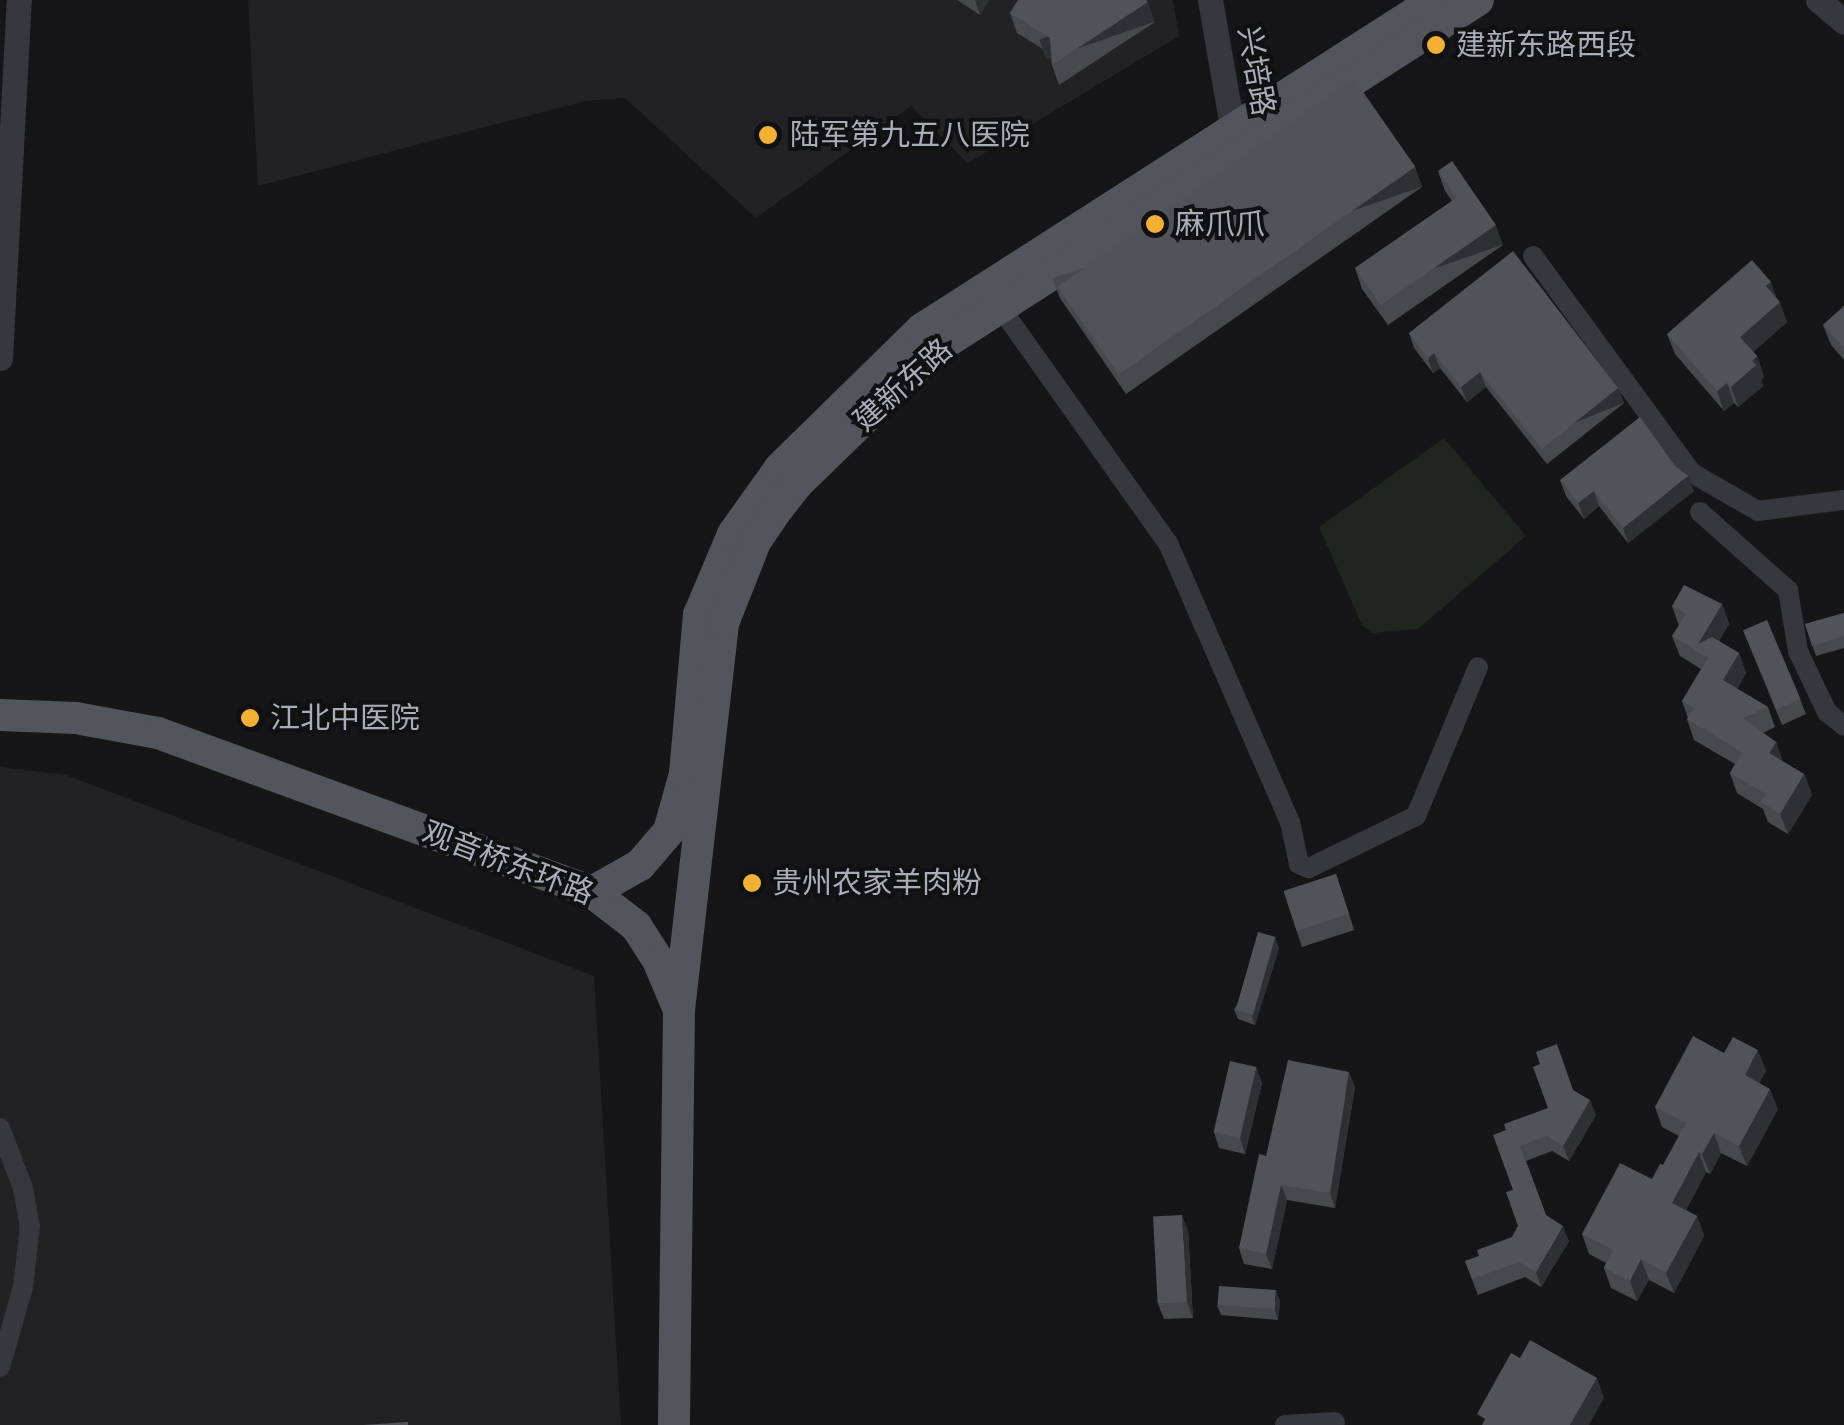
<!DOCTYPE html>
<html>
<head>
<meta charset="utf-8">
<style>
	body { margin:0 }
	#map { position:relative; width:1844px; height:1425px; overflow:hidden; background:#161618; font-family:"DM Sans","Noto Sans SC",sans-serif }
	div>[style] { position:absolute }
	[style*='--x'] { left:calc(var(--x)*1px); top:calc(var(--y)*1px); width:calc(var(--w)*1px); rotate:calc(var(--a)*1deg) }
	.built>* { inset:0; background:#222225 }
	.green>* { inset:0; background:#1e261f }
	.minor>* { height:20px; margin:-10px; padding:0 10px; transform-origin:10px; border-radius:10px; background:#37383d }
	.tertiary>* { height:25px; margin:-12.5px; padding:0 12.5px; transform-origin:12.5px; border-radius:12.5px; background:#37383d }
	.primary>* { height:32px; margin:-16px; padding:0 16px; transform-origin:16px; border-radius:16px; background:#53555c }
	.wall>* { inset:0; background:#47494d; transform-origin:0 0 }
	.shaded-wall>* { inset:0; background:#2f3033; transform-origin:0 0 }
	.building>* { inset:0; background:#525359; transform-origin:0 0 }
	.dots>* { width:28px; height:28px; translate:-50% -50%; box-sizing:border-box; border:5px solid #111113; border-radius:50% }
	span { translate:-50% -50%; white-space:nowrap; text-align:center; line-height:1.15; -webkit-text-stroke:8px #111113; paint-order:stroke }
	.poi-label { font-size:30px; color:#a8adb8 }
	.left { translate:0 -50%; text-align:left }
	.street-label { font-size:30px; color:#a8adb8 }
</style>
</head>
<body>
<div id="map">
	<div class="built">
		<i style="clip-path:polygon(248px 0,1173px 0,1179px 36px,968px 163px,911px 106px,756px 218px,625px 98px,585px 101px,258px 186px)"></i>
		<i style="clip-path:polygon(0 767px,66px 775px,594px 976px,621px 1425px,0 1425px)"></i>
	</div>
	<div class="green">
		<i style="clip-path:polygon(1444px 438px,1526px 536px,1418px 629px,1372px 633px,1362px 625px,1319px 527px)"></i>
	</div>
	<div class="minor">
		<i style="--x:1533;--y:256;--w:269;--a:53.8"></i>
		<i style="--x:1692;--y:473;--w:76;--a:29.9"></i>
		<i style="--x:1758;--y:511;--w:87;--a:-7.3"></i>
		<i style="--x:1000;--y:307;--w:290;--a:54.6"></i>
		<i style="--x:1168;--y:543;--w:305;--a:66.4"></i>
		<i style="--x:1290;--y:822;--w:43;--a:77.9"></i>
		<i style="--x:1299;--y:864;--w:11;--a:22"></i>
		<i style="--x:1309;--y:868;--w:119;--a:-25.9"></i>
		<i style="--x:1416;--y:816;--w:161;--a:-67.4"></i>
		<i style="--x:1700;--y:512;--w:118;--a:41.6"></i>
		<i style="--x:1788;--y:590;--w:62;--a:80.7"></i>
		<i style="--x:1798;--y:651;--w:68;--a:64.6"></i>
		<i style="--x:1827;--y:712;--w:22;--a:39"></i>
		<i style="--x:0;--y:1128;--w:64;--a:69"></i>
		<i style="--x:23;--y:1188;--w:39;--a:80"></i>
		<i style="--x:30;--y:1226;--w:61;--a:96.5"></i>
		<i style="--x:23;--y:1287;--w:83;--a:106"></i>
		<i style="--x:1285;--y:1425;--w:50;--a:-3.4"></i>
	</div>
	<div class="tertiary">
		<i style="--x:1210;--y:0;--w:145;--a:80.1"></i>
		<i style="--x:1818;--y:0;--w:34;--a:40"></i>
		<i style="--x:0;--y:358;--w:359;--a:-87"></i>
	</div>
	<div class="primary">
		<i style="--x:0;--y:715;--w:76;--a:2.3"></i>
		<i style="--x:76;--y:718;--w:83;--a:10.4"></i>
		<i style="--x:158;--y:733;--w:462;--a:20.1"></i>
		<i style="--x:592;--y:892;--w:56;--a:37.7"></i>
		<i style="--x:636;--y:926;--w:40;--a:57.1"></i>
		<i style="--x:658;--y:960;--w:54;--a:67.2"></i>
		<i style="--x:679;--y:1010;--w:415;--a:90.7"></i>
		<i style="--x:592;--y:892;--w:55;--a:-29.4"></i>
		<i style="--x:640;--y:865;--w:45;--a:-49.5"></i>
		<i style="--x:669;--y:831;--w:59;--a:-74.3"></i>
		<i style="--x:685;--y:774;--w:160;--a:-85"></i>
		<i style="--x:699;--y:615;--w:88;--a:-67.2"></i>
		<i style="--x:733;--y:534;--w:81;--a:-54.5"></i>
		<i style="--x:780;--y:468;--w:199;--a:-44.4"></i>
		<i style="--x:922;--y:329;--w:609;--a:-32.67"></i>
		<i style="--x:679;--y:1010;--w:389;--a:-83.5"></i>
		<i style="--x:723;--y:623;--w:87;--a:-68.4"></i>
		<i style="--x:755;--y:542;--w:37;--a:-56"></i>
		<i style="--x:776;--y:511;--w:36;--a:-52"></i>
		<i style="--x:798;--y:483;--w:194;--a:-44.2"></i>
		<i style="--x:937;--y:348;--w:643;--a:-32.75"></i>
	</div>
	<div class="wall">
		<i style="clip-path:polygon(957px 0,989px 0,980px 15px)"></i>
		<i style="clip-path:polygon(1010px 13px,1155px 22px,1059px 85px,1052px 65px,1051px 54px,1017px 33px)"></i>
		<i style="clip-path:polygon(1415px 167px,1422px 187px,1126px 394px,1060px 298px,1052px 278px)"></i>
		<i style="clip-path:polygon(1438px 171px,1503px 245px,1388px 325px,1362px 289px,1355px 268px,1452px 201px,1445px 191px)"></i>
		<i style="clip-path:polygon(1777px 298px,1787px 322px,1753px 352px,1757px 356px,1764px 377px,1761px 380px,1763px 386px,1738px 407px,1734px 403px,1724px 411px,1675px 354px,1667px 334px)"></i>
		<i style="clip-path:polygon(1844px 306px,1844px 360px,1831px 345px,1823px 325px)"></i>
		<i style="clip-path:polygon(1409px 333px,1618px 388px,1624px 403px,1547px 464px,1486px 387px,1467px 402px,1440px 368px,1433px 373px,1414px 348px)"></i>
		<i style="clip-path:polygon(1560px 480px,1694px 491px,1628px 543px,1599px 506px,1584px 519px,1566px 496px)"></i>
		<i style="clip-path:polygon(1722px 604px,1729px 624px,1719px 641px,1739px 653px,1746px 673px,1737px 689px,1768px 707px,1775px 727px,1763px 733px,1776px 742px,1783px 762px,1804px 774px,1812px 795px,1788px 834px,1768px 822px,1763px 809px,1737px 793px,1730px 773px,1735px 764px,1694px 740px,1687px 719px,1688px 718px,1682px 701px,1701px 669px,1680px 656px,1672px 636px,1679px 626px,1672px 606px)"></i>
		<i style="clip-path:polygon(1844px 613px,1844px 648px,1816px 656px,1805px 624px)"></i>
		<i style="clip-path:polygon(1743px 630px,1800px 699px,1806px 714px,1782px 725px)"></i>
		<i style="left:1336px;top:874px;width:59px;height:55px;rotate:72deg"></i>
		<i style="clip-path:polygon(1279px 948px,1255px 1025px,1238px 1019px,1234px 1009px)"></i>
		<i style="clip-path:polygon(1724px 1053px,1766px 1071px,1759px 1083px,1778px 1109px,1747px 1166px,1721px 1153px,1710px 1174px,1706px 1172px,1686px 1210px,1697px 1216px,1704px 1236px,1674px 1293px,1649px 1280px,1637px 1301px,1611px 1288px,1604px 1268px,1606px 1263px,1589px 1254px,1582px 1234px,1652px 1179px,1663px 1165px,1679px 1136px,1662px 1127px,1655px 1107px)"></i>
		<i style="clip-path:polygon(1256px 1067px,1262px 1083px,1245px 1154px,1219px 1148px,1214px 1132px)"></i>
		<i style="clip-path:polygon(1355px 1087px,1335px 1208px,1287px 1200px,1272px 1269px,1244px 1264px,1239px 1248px,1266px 1156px)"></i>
		<i style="clip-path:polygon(1573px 1090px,1596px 1115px,1569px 1161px,1552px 1151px,1526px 1161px,1546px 1215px,1569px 1241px,1541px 1287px,1525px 1277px,1478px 1295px,1465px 1261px,1479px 1256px,1512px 1237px,1518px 1226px,1506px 1130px,1548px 1108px)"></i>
		<i style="clip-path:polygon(1188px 1230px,1193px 1318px,1164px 1319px,1158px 1304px)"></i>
		<i style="clip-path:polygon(1280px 1301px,1278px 1320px,1221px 1315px,1217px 1305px)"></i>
	</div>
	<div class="shaded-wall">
		<i style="clip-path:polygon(975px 0,989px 0,980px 15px)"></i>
		<i style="left:1148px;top:2px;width:21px;height:115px;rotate:71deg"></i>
		<i style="left:1415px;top:167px;width:21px;height:361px;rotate:71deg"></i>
		<i style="left:1496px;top:225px;width:21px;height:140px;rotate:71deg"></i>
		<i style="clip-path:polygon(1771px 282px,1778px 302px,1766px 286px)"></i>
		<i style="clip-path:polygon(1780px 302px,1787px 322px,1747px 357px,1740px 337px)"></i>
		<i style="clip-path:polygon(1434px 353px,1440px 368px,1433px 373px,1428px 358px)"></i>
		<i style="clip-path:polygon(1757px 356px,1764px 377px,1761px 380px,1763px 386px,1738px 407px,1731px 387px)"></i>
		<i style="clip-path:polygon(1480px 372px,1486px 387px,1467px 402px,1461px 387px)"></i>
		<i style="clip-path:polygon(1727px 383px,1734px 403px,1724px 411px,1717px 391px)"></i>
		<i style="left:1618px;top:388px;width:16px;height:97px;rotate:68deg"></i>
		<i style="clip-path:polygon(1688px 476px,1694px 491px,1628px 543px,1623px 528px)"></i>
		<i style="clip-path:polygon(1594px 491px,1599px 506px,1584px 519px,1578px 503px)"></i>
		<i style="clip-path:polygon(1722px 604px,1729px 624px,1708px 659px,1698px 644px)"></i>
		<i style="clip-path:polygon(1739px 653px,1746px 673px,1730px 700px,1723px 680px)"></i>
		<i style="clip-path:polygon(1776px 742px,1783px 762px,1769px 753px)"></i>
		<i style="clip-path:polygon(1804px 774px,1812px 795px,1788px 834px,1780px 814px)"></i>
		<i style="clip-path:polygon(1275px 937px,1279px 948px,1255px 1025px,1251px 1014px)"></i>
		<i style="clip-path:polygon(1758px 1050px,1766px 1071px,1752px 1096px,1745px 1075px)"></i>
		<i style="clip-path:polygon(1256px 1067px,1262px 1083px,1245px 1154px,1240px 1138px)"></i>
		<i style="clip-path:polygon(1349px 1072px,1355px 1087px,1335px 1208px,1330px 1193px)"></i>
		<i style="clip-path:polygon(1770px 1089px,1778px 1109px,1747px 1166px,1739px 1146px)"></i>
		<i style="clip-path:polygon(1590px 1100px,1596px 1115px,1569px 1161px,1563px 1146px)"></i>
		<i style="clip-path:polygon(1714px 1133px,1721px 1153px,1710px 1174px,1702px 1154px)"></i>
		<i style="clip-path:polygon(1699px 1152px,1706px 1172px,1679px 1223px,1672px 1203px)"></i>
		<i style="clip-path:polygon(1281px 1185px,1287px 1200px,1272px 1269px,1266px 1254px)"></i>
		<i style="clip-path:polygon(1182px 1215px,1188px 1230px,1193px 1318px,1187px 1302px)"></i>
		<i style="clip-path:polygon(1697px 1216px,1704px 1236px,1674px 1293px,1666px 1273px)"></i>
		<i style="clip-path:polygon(1563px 1226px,1569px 1241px,1541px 1287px,1536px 1272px)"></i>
		<i style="clip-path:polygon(1641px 1259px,1649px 1280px,1637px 1301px,1630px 1281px)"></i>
		<i style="clip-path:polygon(1276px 1290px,1280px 1301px,1278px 1320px,1275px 1310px)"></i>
		<i style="clip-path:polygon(1597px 1378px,1604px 1398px,1589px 1425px,1570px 1425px)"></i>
	</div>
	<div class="building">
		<i style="clip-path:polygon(1018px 0,1146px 0,1148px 2px,1052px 65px,1050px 38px,1010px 13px)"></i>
		<i style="left:1354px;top:79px;width:107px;height:362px;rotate:55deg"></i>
		<i style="clip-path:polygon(1452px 161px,1496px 225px,1381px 305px,1355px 268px,1456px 198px,1438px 171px)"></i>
		<i style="clip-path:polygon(1513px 251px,1618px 388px,1542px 449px,1480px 372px,1461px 387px,1434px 353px,1428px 358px,1409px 333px)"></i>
		<i style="clip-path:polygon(1752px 260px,1771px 282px,1766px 286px,1780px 302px,1740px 337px,1757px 356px,1752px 361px,1756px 365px,1731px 387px,1727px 383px,1717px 391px,1667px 334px)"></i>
		<i style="clip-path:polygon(1844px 306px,1844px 348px,1823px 325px)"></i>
		<i style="clip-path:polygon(1640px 417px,1675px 466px,1688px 476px,1623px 528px,1594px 491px,1578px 503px,1560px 480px)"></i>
		<i style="clip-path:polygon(1684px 585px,1722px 604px,1698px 644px,1712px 637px,1739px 653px,1723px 680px,1768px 707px,1743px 718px,1776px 742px,1769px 753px,1804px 774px,1780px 814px,1761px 802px,1766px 794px,1730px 773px,1742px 752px,1687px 719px,1694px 708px,1682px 701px,1708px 658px,1672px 636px,1686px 614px,1672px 606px)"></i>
		<i style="clip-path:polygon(1844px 613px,1844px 636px,1812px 646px,1805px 624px)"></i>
		<i style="left:1767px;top:620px;width:86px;height:26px;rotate:67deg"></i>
		<i style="left:1336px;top:874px;width:42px;height:55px;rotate:72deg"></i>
		<i style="left:1258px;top:932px;width:18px;height:81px;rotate:16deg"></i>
		<i style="clip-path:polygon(1693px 1036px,1724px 1053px,1733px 1037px,1758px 1050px,1745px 1075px,1770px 1089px,1739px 1146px,1714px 1133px,1702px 1154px,1699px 1152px,1672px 1203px,1697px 1216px,1666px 1273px,1641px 1259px,1630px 1281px,1604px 1268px,1613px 1250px,1582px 1234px,1620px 1163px,1652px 1179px,1660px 1164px,1663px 1165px,1686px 1123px,1655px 1107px)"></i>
		<i style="clip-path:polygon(1557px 1044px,1573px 1090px,1590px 1100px,1563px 1146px,1547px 1136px,1520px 1146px,1546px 1215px,1563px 1226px,1536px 1272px,1519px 1262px,1472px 1279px,1465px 1261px,1479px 1256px,1477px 1250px,1512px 1237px,1518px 1226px,1506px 1192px,1513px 1190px,1493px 1135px,1506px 1130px,1504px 1124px,1548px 1108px,1533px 1067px,1540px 1064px,1536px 1052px)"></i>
		<i style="clip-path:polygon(1288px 1060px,1349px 1072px,1330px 1193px,1281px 1185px,1266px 1254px,1239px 1248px,1259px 1154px,1266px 1156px)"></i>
		<i style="left:1230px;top:1061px;width:27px;height:73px;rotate:13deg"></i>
		<i style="left:1182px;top:1215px;width:87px;height:29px;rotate:87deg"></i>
		<i style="left:1219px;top:1286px;width:57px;height:19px;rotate:4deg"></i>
		<i style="clip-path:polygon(1530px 1340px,1597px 1378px,1570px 1425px,1482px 1425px,1485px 1419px,1477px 1414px,1511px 1353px,1520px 1358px)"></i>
		<i style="clip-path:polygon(408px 1422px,408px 1425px,363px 1425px)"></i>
	</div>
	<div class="dots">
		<i style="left:1436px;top:45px;background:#f2b134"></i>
		<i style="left:768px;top:135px;background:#f2b134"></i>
		<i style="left:1155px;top:224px;background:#f2b134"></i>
		<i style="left:250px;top:718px;background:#f2b134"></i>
		<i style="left:752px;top:883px;background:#f2b134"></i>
	</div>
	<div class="poi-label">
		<span class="left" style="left:1456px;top:45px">建新东路西段</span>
		<span class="left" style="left:790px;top:135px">陆军第九五八医院</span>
		<span class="left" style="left:1175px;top:224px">麻爪爪</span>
		<span class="left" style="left:270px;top:718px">江北中医院</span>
		<span class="left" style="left:772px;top:883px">贵州农家羊肉粉</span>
	</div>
	<div class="street-label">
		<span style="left:1256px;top:71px;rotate:80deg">兴培路</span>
		<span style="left:903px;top:385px;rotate:-42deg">建新东路</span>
		<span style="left:508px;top:863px;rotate:21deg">观音桥东环路</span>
	</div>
</div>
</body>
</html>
